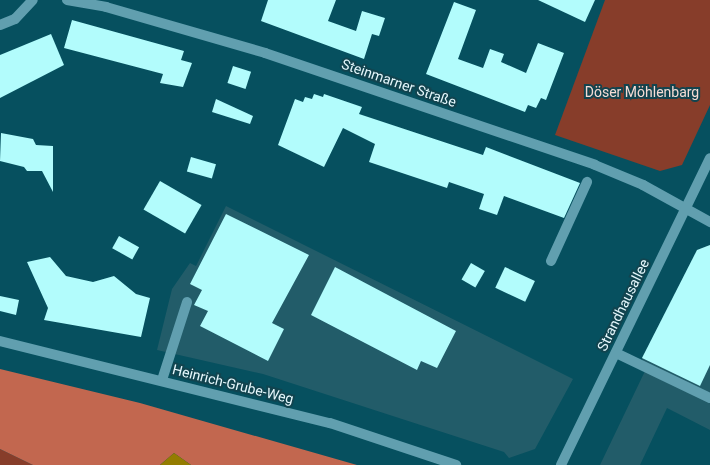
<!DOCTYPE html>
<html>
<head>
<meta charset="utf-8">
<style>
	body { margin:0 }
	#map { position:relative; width:710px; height:465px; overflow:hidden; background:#06505f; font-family:Roboto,sans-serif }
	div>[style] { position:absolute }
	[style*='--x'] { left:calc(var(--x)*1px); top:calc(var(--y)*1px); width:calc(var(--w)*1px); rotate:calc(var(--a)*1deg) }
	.built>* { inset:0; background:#225c69 }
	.green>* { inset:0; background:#873d2a }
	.forest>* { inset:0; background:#c2674f }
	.water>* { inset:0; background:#947c00 }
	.building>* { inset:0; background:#b2fcfc; transform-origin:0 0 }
	.minor>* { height:10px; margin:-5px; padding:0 5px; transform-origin:5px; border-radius:5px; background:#619faf }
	span { translate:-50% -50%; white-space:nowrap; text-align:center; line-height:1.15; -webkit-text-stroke:4px #12444f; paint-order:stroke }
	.street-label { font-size:14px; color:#e6f8fd }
	.park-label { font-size:14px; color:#f6dcd5 }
</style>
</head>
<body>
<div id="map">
	<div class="built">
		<i style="clip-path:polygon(226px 206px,573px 379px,535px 449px,509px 458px,504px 452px,263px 374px,157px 350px,172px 289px,190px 263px,196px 266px)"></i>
		<i style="clip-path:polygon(710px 245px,710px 430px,667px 408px,640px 465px,600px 465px,645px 371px,642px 358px,697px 250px)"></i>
	</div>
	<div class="green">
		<i style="clip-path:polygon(605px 0,710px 0,710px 105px,682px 165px,660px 171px,555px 135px)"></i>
		<i style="clip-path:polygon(0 449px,33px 465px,0 465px)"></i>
	</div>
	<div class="forest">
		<i style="clip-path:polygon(0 369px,140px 403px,357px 465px,191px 465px,174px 453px,160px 465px,33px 465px,0 449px)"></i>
	</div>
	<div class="water">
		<i style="clip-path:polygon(174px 453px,191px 465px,160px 465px)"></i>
	</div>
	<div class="building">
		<i style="clip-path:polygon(268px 0,336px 0,328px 21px,356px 31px,362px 11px,385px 18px,379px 36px,372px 34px,364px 59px,261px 21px)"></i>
		<i style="clip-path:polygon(538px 0,595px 0,585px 22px)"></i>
		<i style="clip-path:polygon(454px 2px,476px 10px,458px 59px,483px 68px,490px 49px,504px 54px,501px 62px,526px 73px,538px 43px,564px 53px,546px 100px,541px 98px,536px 108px,528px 105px,525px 112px,426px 74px)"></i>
		<i style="clip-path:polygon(72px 20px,184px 51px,181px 60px,192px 63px,183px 87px,160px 83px,163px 74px,64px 48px)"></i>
		<i style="clip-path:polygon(51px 34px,64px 65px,0 98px,0 55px)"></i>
		<i style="left:233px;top:66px;width:19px;height:18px;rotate:18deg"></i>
		<i style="clip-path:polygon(314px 94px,323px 97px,324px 94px,362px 107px,359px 114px,483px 155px,486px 147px,580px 183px,564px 218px,504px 196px,497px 215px,479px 209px,484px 194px,449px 182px,447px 188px,369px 162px,375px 144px,343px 128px,324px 167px,278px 145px,295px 99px,303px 102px,305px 97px,312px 99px)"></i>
		<i style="clip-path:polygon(216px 99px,253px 116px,250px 124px,212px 112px)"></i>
		<i style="clip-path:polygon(1px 133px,33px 139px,36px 145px,53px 146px,53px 192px,42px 171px,27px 171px,24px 167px,0 161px)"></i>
		<i style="left:191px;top:157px;width:26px;height:15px;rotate:16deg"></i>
		<i style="left:160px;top:181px;width:48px;height:33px;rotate:30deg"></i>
		<i style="clip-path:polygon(226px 214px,309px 255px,272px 323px,284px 329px,268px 361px,200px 326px,208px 311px,194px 305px,202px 290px,190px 284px)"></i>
		<i style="left:119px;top:236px;width:23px;height:14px;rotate:29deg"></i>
		<i style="clip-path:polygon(710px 245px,710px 365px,700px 386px,642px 358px,697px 250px)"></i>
		<i style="clip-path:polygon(50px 257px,66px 276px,93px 282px,114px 276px,136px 294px,150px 298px,141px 337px,44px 320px,48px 308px,27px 262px)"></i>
		<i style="left:471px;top:263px;width:16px;height:19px;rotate:30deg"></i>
		<i style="clip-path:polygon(335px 267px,456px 331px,437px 368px,421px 361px,417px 370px,311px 315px)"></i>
		<i style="left:505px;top:267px;width:33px;height:23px;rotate:25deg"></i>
		<i style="clip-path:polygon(0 296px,19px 300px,16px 315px,0 311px)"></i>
	</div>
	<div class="minor">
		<i style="--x:67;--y:0;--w:40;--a:10"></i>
		<i style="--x:106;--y:7;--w:166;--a:16.1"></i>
		<i style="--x:265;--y:53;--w:348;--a:18.7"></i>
		<i style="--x:595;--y:165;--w:52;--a:22.6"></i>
		<i style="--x:643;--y:185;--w:77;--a:28.9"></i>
		<i style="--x:0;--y:25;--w:16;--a:-22"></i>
		<i style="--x:15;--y:19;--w:26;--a:-47"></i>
		<i style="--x:551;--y:261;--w:87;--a:-65.5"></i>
		<i style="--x:0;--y:341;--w:340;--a:14"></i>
		<i style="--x:330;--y:423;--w:133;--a:18.4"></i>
		<i style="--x:616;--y:353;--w:104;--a:25.6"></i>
		<i style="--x:162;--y:380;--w:82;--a:-72.2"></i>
		<i style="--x:561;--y:465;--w:341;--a:-64.1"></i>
	</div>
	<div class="street-label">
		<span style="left:399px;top:83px;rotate:19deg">Steinmarner Straße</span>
		<span style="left:623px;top:305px;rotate:-64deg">Strandhausallee</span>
		<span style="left:233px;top:384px;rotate:14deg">Heinrich-Grube-Weg</span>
	</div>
	<div class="park-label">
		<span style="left:642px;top:92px">Döser Möhlenbarg</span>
	</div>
</div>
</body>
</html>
